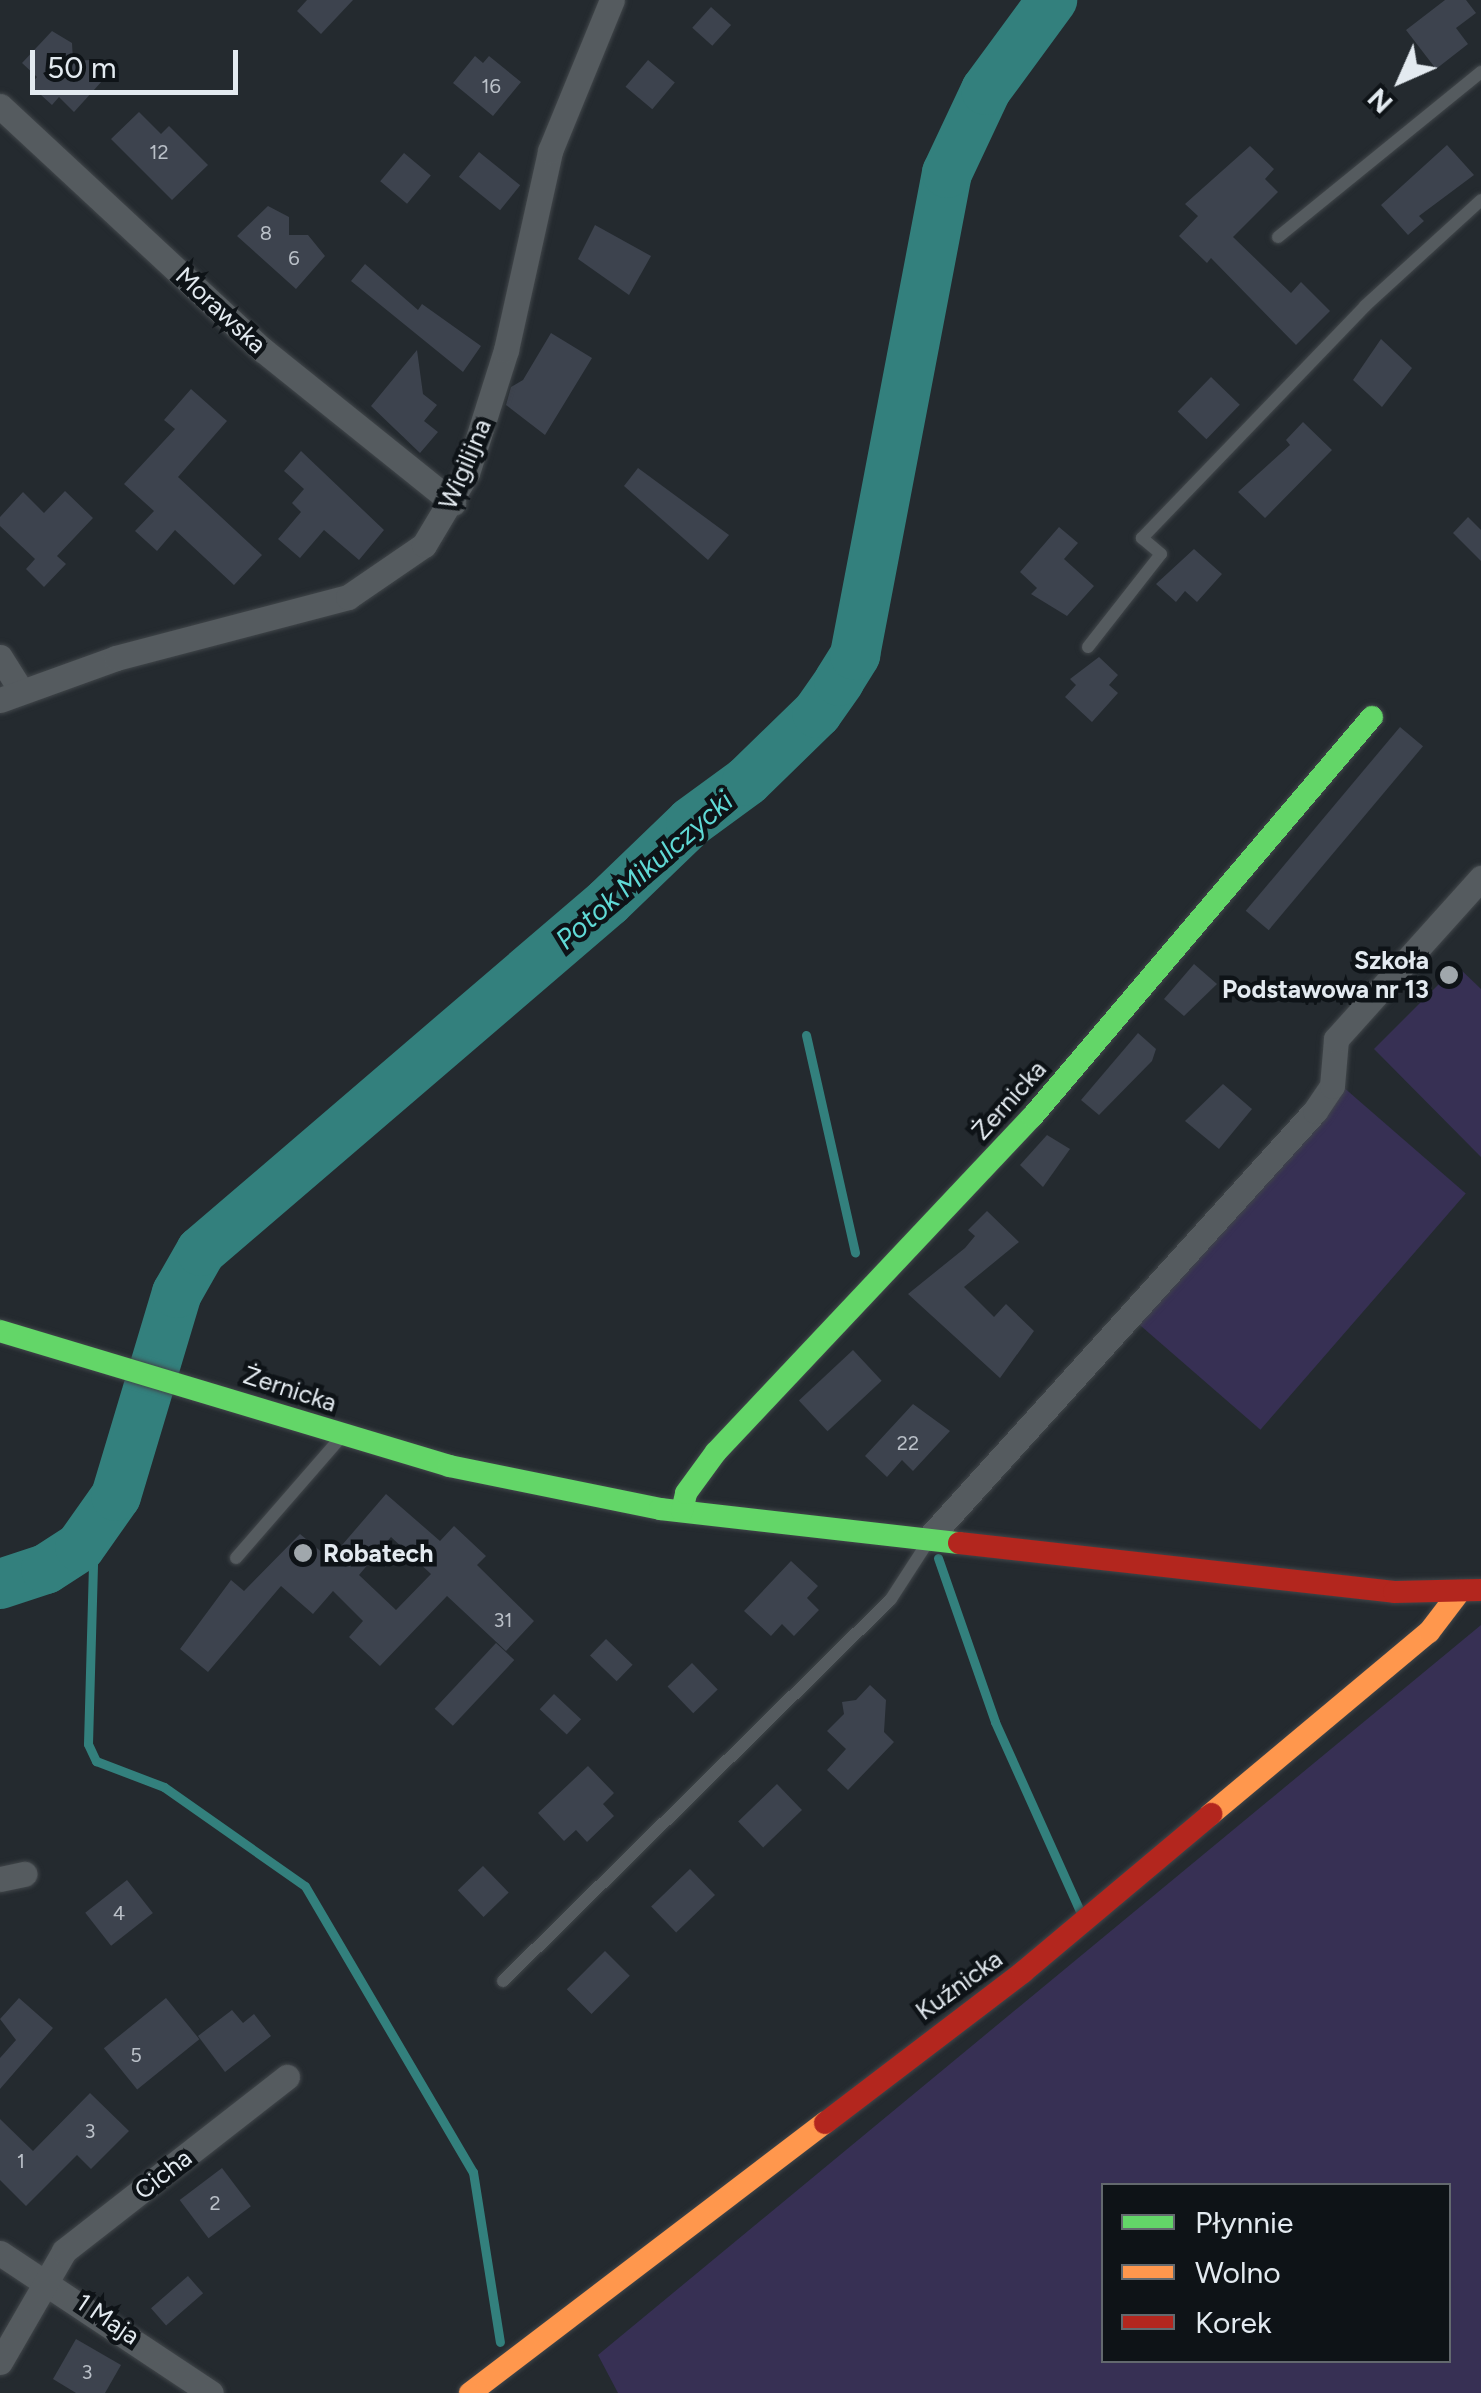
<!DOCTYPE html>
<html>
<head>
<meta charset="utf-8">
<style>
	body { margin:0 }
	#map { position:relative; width:1481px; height:2393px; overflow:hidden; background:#242a2f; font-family:Figtree,sans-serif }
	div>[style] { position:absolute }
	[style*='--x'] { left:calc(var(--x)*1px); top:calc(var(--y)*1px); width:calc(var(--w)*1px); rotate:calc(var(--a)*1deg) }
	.green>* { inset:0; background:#373054; transform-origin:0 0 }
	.stream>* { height:9px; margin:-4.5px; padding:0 4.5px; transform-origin:4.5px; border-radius:4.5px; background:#33807d }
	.river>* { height:50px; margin:-25px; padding:0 25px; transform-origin:25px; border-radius:25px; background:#33807d }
	.building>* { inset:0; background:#3d434e; transform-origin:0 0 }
	.roads { filter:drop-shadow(0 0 2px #41464a) drop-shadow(0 0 2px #41464a) }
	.lane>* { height:12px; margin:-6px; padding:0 6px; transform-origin:6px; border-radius:6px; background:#555b5f }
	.street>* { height:25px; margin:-12.5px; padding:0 12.5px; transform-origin:12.5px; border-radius:12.5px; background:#555b5f }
	.fast>* { height:22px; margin:-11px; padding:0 11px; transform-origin:11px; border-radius:11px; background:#63d668 }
	.slow>* { height:22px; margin:-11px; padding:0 11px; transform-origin:11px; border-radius:11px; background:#ff974d }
	.jam>* { height:22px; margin:-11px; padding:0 11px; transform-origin:11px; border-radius:11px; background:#b3261e }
	.dots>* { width:28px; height:28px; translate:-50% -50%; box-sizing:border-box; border:5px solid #0e1317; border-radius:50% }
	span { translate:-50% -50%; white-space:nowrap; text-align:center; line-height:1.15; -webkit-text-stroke:9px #0e1317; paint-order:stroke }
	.number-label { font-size:20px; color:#bac0c8 }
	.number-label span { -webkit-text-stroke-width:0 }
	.street-label { font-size:25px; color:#e3eaf0 }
	.poi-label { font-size:25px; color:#e3eaf0; font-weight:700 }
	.right { translate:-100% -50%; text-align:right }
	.left { translate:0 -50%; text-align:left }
	.water-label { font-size:28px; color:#60dad6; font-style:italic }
	.legend { position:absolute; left:1101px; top:2183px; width:350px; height:180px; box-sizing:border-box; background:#0e1317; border:2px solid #63696e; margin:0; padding:12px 18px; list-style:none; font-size:30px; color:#e3eaf0 }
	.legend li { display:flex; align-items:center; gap:20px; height:50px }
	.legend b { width:50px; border:2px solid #63696e }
	.north { position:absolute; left:1351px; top:30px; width:100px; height:100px; -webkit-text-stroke:8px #0e1317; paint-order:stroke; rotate:225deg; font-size:28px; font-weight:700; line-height:40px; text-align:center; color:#e3eaf0 }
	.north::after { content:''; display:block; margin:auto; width:35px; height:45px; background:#e3eaf0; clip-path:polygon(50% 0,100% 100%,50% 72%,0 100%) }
	.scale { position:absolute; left:30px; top:50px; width:208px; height:45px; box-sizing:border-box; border:5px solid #e3eaf0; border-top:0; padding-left:12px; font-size:30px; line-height:35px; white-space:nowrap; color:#e3eaf0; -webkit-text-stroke:8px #0e1317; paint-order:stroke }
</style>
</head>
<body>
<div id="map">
	<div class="green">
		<i style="clip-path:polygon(1457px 966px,1481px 989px,1481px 1157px,1374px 1049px)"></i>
		<i style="left:1342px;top:1086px;width:164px;height:313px;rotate:41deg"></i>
		<i style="clip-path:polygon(evenodd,1481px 1625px,1481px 2393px,618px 2393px,598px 2355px,1481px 1625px,1104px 2186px,1448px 2186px,1448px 2360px,1104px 2360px,1104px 2186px)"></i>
	</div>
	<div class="stream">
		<i style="--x:806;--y:1035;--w:223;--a:77.3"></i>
		<i style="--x:94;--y:1529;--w:215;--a:91.6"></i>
		<i style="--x:88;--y:1744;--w:19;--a:65"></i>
		<i style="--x:96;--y:1761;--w:73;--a:20.9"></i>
		<i style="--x:164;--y:1787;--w:172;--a:35.1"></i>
		<i style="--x:305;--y:1886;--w:332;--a:59.6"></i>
		<i style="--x:473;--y:2172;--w:172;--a:81"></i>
		<i style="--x:938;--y:1558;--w:174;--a:70.8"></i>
		<i style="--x:995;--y:1722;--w:207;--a:65.8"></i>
	</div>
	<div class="river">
		<i style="--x:0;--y:1584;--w:48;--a:-18.1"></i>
		<i style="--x:46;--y:1569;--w:40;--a:-32.9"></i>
		<i style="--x:80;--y:1547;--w:62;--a:-54.8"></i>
		<i style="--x:116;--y:1496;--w:212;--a:-73.3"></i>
		<i style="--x:177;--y:1293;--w:48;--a:-60.3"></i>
		<i style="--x:201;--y:1251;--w:536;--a:-40.61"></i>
		<i style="--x:608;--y:902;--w:115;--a:-43.9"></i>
		<i style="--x:691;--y:822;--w:69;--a:-36.2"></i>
		<i style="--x:747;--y:781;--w:98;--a:-44.2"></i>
		<i style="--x:817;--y:713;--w:39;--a:-55"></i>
		<i style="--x:839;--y:681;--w:31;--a:-58"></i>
		<i style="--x:855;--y:655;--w:491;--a:-79.2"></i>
		<i style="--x:947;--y:173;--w:92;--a:-64.8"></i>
		<i style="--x:986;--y:90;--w:112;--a:-53.7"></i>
	</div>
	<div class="building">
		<i style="clip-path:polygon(307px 0,353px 0,321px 34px,297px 11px)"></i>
		<i style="clip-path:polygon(1445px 0,1466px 0,1476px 13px,1456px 28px,1468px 44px,1436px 69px,1406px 30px)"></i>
		<i style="left:711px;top:7px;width:27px;height:28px;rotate:42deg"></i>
		<i style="clip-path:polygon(52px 31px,72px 43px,73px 61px,90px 60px,103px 80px,74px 112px,59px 97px,52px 105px,30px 85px,37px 77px,22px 63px)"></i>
		<i style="clip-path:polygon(475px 56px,483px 63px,489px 56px,521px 82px,493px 116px,453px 83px)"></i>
		<i style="left:648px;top:60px;width:35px;height:35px;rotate:40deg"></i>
		<i style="clip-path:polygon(139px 112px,161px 134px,169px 126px,208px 165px,172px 200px,111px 139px)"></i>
		<i style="clip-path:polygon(1447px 145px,1474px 175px,1419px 216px,1424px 221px,1408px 235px,1381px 205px)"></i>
		<i style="clip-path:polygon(1250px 146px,1274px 169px,1265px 179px,1278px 192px,1233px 237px,1291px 293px,1301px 282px,1330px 311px,1296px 345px,1211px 258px,1207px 263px,1179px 236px,1198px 216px,1185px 204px)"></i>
		<i style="left:479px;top:152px;width:53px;height:32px;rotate:39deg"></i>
		<i style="left:404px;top:153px;width:35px;height:37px;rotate:40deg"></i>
		<i style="clip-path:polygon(268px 206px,289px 217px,289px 235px,308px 235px,325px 256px,296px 289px,237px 236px)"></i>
		<i style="clip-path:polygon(595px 225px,651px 256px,629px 295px,578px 259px)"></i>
		<i style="clip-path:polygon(365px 264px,418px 310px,422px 304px,481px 346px,463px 372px,351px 281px)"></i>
		<i style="clip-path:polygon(551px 333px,592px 358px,545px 435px,506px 405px,511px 387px,523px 380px)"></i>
		<i style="clip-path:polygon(1381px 339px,1412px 368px,1382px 407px,1353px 380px)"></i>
		<i style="clip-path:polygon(417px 350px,423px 394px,437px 405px,424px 421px,438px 432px,420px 453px,371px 406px)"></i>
		<i style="left:1211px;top:377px;width:40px;height:48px;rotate:44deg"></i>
		<i style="clip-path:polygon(191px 389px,227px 421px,178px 477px,262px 555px,234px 585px,175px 530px,157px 551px,135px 531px,154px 511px,124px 484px,175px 429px,164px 420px)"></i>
		<i style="clip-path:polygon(1303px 422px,1332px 450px,1265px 518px,1238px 492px,1290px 445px,1286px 440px)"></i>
		<i style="clip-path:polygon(301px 451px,384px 530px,359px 560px,324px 530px,300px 558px,278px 539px,301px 512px,292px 503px,304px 489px,284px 471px)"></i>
		<i style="clip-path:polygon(638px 468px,729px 535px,708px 560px,624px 486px)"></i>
		<i style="clip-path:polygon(65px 491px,93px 518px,57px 556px,66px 564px,44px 587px,26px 569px,35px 559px,0 526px,0 517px,23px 492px,44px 513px)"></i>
		<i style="clip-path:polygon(1468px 517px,1481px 530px,1481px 561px,1453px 533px)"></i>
		<i style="clip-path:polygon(1059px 527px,1078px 543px,1064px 559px,1094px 586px,1067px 616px,1031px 594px,1037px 588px,1020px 572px)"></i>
		<i style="clip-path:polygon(1194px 549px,1222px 574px,1197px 602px,1185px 591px,1176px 602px,1156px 584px)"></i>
		<i style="clip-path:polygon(1099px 657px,1118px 675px,1109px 685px,1118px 693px,1092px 722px,1065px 697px,1076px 685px,1070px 679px)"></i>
		<i style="left:1400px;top:727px;width:30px;height:240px;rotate:40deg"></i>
		<i style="clip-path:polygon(1194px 964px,1217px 984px,1184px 1016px,1164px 999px)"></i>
		<i style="clip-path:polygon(1138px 1033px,1156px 1049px,1152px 1061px,1099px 1115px,1081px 1100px)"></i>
		<i style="clip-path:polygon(1223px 1084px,1252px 1109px,1219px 1149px,1185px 1121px)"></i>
		<i style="clip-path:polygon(1047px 1135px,1070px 1149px,1043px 1187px,1020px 1165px)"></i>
		<i style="clip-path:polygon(987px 1211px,1019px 1242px,964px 1287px,994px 1317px,1006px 1304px,1034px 1331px,1000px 1378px,908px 1294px,965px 1248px,975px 1236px,968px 1230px)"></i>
		<i style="left:853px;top:1350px;width:42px;height:74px;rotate:47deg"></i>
		<i style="clip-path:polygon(913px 1404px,950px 1431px,913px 1471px,902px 1460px,887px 1477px,865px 1456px)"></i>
		<i style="clip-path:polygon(evenodd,386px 1494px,440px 1541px,454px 1526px,486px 1556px,477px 1565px,534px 1621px,506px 1651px,447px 1596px,380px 1666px,349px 1637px,363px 1621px,333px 1591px,313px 1614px,281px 1586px,208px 1672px,180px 1649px,231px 1580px,244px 1591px,300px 1534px,330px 1559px,386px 1494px,391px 1537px,431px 1574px,396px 1610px,359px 1575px,391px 1537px)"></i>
		<i style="clip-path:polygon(791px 1561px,818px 1586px,807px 1598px,819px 1610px,794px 1636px,782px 1624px,771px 1636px,744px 1611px)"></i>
		<i style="left:606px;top:1639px;width:37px;height:23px;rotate:44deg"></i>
		<i style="left:496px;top:1643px;width:25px;height:90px;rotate:43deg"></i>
		<i style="left:692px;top:1663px;width:37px;height:34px;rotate:46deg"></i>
		<i style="clip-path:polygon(870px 1685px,886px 1700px,884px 1732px,894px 1742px,848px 1790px,827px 1770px,846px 1749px,827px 1731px,844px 1714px,842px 1702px,856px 1700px)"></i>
		<i style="left:554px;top:1694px;width:37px;height:21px;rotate:43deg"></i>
		<i style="clip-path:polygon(588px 1766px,614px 1793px,603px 1804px,614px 1816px,587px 1842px,576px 1830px,564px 1841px,538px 1813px)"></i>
		<i style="left:777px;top:1784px;width:36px;height:54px;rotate:46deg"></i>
		<i style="left:483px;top:1866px;width:37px;height:35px;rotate:46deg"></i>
		<i style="left:690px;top:1869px;width:36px;height:54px;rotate:46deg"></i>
		<i style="left:127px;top:1880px;width:42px;height:53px;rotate:52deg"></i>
		<i style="left:605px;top:1951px;width:35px;height:54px;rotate:45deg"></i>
		<i style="clip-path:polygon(19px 1998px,53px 2028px,0 2089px,0 2058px,16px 2040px,0 2019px)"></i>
		<i style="left:166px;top:1998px;width:53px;height:80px;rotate:51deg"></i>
		<i style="clip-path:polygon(232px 2010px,243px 2023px,254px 2014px,271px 2036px,225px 2072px,198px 2036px)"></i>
		<i style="clip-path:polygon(90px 2093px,129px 2131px,91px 2169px,77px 2155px,26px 2206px,0 2180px,0 2119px,33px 2151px)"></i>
		<i style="left:222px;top:2168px;width:48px;height:53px;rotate:53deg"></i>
		<i style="left:188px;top:2276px;width:23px;height:49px;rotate:49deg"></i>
		<i style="clip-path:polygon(76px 2339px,121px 2365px,105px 2393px,76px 2393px,53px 2379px)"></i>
	</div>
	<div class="roads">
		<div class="lane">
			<i style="--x:1278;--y:237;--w:262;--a:-39.1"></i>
			<i style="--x:1088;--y:647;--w:118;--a:-51.9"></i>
			<i style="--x:1161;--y:554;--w:25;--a:-140"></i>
			<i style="--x:1142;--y:538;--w:322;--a:-46.1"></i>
			<i style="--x:1365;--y:306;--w:157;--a:-42.4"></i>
			<i style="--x:236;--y:1558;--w:160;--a:-49"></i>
			<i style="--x:503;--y:1981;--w:544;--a:-44.55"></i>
			<i style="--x:891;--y:1599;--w:64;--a:-57.1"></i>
		</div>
		<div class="street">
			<i style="--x:0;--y:106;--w:359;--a:42.9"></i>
			<i style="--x:263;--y:350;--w:244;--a:38.8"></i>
			<i style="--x:0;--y:657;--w:38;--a:58"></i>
			<i style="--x:0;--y:700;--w:123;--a:-19.9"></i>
			<i style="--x:116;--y:658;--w:240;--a:-14.7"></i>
			<i style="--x:348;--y:597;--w:92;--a:-34.4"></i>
			<i style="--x:424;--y:545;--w:84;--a:-59.2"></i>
			<i style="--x:467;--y:473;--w:129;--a:-72.4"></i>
			<i style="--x:506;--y:350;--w:204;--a:-77.5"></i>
			<i style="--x:550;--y:151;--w:163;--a:-67.7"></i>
			<i style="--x:929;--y:1538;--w:576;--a:-47.89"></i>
			<i style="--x:1315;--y:1111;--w:30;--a:-56"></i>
			<i style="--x:1332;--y:1086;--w:47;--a:-85.1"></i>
			<i style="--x:1336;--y:1039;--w:217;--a:-48"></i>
			<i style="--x:0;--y:1879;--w:25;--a:-12"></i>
			<i style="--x:0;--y:2253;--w:253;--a:33.6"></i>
			<i style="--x:0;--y:2362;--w:128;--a:-60"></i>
			<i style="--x:64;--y:2251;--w:283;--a:-38"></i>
		</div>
		<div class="fast">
			<i style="--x:0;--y:1331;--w:469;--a:16.7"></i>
			<i style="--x:449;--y:1466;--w:215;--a:11.5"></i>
			<i style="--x:660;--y:1509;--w:301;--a:6.5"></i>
			<i style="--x:682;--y:1511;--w:18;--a:-77"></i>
			<i style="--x:686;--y:1493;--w:51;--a:-53.8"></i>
			<i style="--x:716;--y:1452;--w:461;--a:-46.7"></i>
			<i style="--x:1032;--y:1117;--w:525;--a:-49.64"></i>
		</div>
		<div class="slow">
			<i style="--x:1211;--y:1814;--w:284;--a:-39.9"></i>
			<i style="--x:1429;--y:1632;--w:48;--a:-52.7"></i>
			<i style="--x:470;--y:2393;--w:446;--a:-37.3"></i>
		</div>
		<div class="jam">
			<i style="--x:959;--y:1543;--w:438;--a:6.4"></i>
			<i style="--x:1394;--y:1592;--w:87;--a:-1.3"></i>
			<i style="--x:825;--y:2123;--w:249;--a:-37.3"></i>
			<i style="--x:1023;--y:1972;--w:246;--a:-40"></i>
		</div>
	</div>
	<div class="dots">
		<i style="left:1449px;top:975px;background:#a0a7ac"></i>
		<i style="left:303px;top:1553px;background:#a0a7ac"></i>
	</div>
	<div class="number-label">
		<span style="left:491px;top:86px">16</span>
		<span style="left:159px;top:152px">12</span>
		<span style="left:266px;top:233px">8</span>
		<span style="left:294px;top:258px">6</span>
		<span style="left:908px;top:1443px">22</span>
		<span style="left:503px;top:1620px">31</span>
		<span style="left:119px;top:1913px">4</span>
		<span style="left:136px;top:2055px">5</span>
		<span style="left:90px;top:2131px">3</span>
		<span style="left:21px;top:2161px">1</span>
		<span style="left:215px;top:2203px">2</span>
		<span style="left:87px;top:2372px">3</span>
	</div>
	<div class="street-label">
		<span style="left:221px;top:310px;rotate:43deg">Morawska</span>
		<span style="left:465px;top:464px;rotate:-67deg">Wigilijna</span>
		<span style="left:1009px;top:1100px;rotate:-48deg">Żernicka</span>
		<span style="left:290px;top:1389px;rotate:18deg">Żernicka</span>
		<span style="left:959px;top:1985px;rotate:-36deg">Kuźnicka</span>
		<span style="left:163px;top:2174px;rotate:-38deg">Cicha</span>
		<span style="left:108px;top:2319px;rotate:34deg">1 Maja</span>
	</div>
	<div class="poi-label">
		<span class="right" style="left:1429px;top:975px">Szkoła<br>Podstawowa nr 13</span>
		<span class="left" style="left:323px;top:1553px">Robatech</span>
	</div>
	<div class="water-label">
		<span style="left:644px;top:870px;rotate:-41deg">Potok Mikulczycki</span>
	</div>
	<ul class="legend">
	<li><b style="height:12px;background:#63d668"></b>Płynnie</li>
	<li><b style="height:12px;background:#ff974d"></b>Wolno</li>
	<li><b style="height:12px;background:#b3261e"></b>Korek</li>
	</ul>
	<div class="north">N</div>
	<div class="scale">50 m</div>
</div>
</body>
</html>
